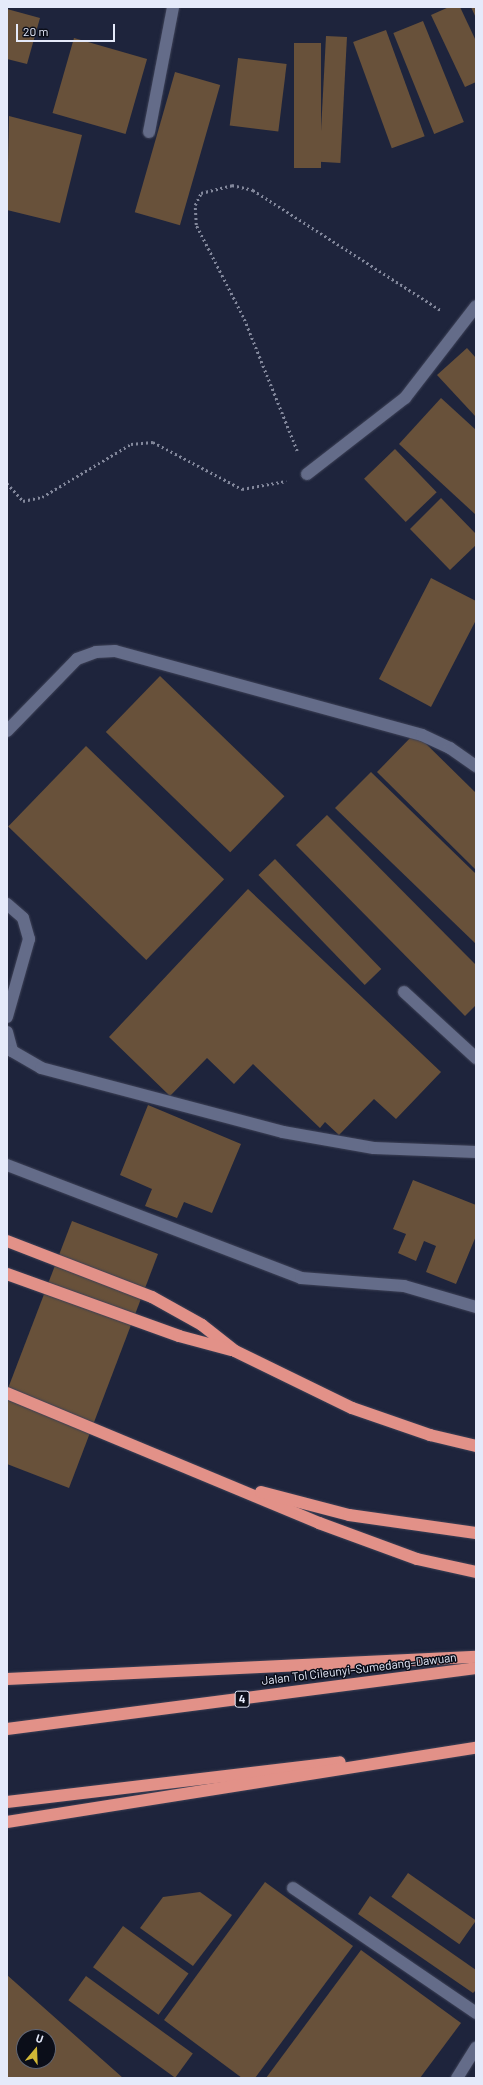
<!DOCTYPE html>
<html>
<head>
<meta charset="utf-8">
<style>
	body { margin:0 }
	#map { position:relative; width:483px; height:2085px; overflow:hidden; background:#1e243c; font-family:Barlow,sans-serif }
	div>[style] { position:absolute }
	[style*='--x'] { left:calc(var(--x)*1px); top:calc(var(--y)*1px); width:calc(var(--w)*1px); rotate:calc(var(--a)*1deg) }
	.building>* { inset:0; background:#68513a; transform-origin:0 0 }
	.path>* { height:2.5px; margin-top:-1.25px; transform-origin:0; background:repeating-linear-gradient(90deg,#82879b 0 2px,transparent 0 5px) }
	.roads { filter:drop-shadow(0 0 1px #3d4156) drop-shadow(0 0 1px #3d4156) }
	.minor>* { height:12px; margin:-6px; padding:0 6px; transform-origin:6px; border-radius:6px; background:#646c89 }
	.highway>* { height:12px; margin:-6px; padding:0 6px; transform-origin:6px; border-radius:6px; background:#e29188 }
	span { translate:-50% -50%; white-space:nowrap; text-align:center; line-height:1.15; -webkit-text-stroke:3px #0b0e19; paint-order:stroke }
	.shield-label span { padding:1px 3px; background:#0b0e19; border:1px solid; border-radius:3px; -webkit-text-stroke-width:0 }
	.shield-label { font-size:11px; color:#e5eafa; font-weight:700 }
	.street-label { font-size:12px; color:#e5eafa }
	.frame { position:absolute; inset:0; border:8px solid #e5eafa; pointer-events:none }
	.north { position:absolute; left:16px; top:2029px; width:40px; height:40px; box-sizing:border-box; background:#0b0e19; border:1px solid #626673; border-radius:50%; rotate:19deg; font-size:11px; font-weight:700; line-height:16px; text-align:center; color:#e5eafa }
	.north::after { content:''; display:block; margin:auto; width:14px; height:18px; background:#d1b736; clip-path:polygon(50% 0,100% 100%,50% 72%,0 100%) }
	.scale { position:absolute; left:16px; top:24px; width:99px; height:18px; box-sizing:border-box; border:2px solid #e5eafa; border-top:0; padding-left:5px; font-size:12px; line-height:14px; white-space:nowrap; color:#e5eafa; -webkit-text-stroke:3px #0b0e19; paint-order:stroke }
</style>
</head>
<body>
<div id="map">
	<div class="building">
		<i style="clip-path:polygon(449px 7px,460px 7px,476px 41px,476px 82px,465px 87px,431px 15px)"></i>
		<i style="clip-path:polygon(471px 7px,476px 7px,476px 18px)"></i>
		<i style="clip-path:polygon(7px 9px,40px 18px,27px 64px,7px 59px)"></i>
		<i style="left:423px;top:21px;width:109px;height:32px;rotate:68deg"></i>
		<i style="left:386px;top:30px;width:113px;height:35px;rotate:70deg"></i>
		<i style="left:326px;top:36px;width:21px;height:126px;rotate:3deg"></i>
		<i style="left:74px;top:38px;width:76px;height:78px;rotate:16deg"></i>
		<i style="left:294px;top:43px;width:27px;height:125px"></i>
		<i style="left:238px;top:58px;width:49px;height:68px;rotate:7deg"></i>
		<i style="left:175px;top:72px;width:47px;height:146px;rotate:16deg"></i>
		<i style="clip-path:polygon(9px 116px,82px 135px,60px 223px,7px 210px)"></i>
		<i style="clip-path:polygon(467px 348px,476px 358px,476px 417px,437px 375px)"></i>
		<i style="clip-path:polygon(441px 398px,476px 430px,476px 515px,399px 444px)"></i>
		<i style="left:395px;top:449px;width:60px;height:43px;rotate:46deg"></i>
		<i style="clip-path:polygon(441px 498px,476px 534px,476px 545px,450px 570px,410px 529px)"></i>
		<i style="clip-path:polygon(431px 578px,476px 601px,476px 620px,431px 707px,379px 679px)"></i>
		<i style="left:160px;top:676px;width:173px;height:78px;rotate:44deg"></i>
		<i style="clip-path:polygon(415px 733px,476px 793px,476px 870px,377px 772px)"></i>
		<i style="left:86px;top:746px;width:192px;height:112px;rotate:44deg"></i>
		<i style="clip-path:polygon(371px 772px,476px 874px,476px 944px,335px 808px)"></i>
		<i style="clip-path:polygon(327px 815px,476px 965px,476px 1005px,465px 1016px,296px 845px)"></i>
		<i style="left:275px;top:859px;width:153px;height:23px;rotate:46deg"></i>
		<i style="clip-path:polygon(248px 889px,441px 1072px,396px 1119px,374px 1099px,339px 1135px,325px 1122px,320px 1128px,253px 1064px,234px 1084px,207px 1058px,170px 1096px,109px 1037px)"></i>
		<i style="clip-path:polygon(148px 1105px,241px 1144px,212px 1213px,184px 1202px,177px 1218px,145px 1206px,152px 1189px,120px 1175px)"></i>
		<i style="clip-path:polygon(413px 1180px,476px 1205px,476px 1236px,456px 1284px,426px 1272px,436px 1246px,424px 1241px,416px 1261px,398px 1253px,406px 1234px,393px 1229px)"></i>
		<i style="clip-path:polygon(72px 1221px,158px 1254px,69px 1488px,7px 1464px,7px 1391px)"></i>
		<i style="left:408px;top:1873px;width:83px;height:29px;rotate:35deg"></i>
		<i style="clip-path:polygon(265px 1882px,353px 1946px,255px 2078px,242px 2078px,164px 2020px)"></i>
		<i style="clip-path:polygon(200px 1892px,232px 1915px,193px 1966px,140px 1928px,163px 1897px)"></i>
		<i style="clip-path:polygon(370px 1896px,476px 1970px,476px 1990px,473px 1993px,358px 1914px)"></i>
		<i style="left:123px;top:1926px;width:81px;height:51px;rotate:36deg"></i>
		<i style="clip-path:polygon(361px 1950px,461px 2023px,420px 2078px,266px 2078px)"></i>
		<i style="clip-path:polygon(evenodd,7px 1975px,123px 2078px,7px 2078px,7px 1975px,24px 2037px,48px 2037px,48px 2061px,24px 2061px,24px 2037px)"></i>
		<i style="left:86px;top:1976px;width:132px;height:30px;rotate:36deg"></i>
	</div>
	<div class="path">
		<i style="--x:297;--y:451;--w:144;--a:-111.9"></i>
		<i style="--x:243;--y:317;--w:103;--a:-117.1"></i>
		<i style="--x:196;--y:225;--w:20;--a:-93"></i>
		<i style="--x:195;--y:205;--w:13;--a:-63"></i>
		<i style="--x:201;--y:193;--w:32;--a:-14"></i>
		<i style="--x:232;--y:185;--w:22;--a:13"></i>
		<i style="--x:253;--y:190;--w:224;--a:32.6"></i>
		<i style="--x:7;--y:483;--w:24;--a:48"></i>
		<i style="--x:23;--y:501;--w:19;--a:-12"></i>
		<i style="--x:42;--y:497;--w:104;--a:-30.8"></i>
		<i style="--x:131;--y:444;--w:22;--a:-5"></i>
		<i style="--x:153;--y:442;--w:101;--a:27.8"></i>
		<i style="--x:242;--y:489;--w:45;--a:-10.3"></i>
	</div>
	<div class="roads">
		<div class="minor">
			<i style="--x:149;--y:132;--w:127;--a:-79.1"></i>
			<i style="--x:307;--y:474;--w:124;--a:-37.8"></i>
			<i style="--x:405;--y:398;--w:116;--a:-52.3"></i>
			<i style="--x:7;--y:731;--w:100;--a:-45.8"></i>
			<i style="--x:77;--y:659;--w:20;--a:-20"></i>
			<i style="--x:96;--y:652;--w:19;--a:-3"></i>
			<i style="--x:115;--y:651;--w:318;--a:15.3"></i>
			<i style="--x:422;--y:735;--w:31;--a:25"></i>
			<i style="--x:450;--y:748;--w:32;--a:35"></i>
			<i style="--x:7;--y:904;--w:21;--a:41"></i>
			<i style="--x:23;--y:918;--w:22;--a:74"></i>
			<i style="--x:29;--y:939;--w:81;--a:105.8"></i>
			<i style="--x:404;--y:992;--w:98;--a:42.5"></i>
			<i style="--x:7;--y:1032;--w:20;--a:75"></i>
			<i style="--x:12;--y:1051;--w:34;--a:30"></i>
			<i style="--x:41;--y:1068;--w:250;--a:14.8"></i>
			<i style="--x:283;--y:1132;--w:92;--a:10"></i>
			<i style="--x:374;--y:1148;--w:102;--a:2.2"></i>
			<i style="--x:7;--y:1165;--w:315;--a:21"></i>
			<i style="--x:301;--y:1278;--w:103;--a:4.4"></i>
			<i style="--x:404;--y:1286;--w:75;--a:16.3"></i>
			<i style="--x:293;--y:1888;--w:222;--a:34.3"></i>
			<i style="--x:457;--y:2078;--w:36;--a:-58"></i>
		</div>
		<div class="highway">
			<i style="--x:7;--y:1241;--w:155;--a:21.1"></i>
			<i style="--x:152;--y:1297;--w:57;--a:29.2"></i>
			<i style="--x:202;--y:1325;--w:42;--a:38.2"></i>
			<i style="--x:235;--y:1351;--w:130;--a:26"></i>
			<i style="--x:352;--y:1408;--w:83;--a:19.1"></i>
			<i style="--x:430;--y:1435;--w:47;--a:13.4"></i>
			<i style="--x:7;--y:1274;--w:183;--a:19.8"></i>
			<i style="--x:179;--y:1336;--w:54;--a:15.1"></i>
			<i style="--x:7;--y:1393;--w:338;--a:22.6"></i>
			<i style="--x:319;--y:1523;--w:104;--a:20.2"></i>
			<i style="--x:417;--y:1559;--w:60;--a:12.4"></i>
			<i style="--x:261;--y:1492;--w:91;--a:14.6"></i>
			<i style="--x:349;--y:1515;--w:128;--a:8.1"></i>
			<i style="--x:7;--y:1679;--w:470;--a:-2.7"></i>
			<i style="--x:7;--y:1729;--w:473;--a:-7.4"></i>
			<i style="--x:7;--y:1802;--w:335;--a:-6.8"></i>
			<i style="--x:7;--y:1822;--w:475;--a:-9"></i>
		</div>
	</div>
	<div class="shield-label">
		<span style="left:242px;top:1699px">4</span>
	</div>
	<div class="street-label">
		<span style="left:359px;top:1669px;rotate:-7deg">Jalan Tol Cileunyi–Sumedang–Dawuan</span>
	</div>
	<div class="frame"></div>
	<div class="north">U</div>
	<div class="scale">20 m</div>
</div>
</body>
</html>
